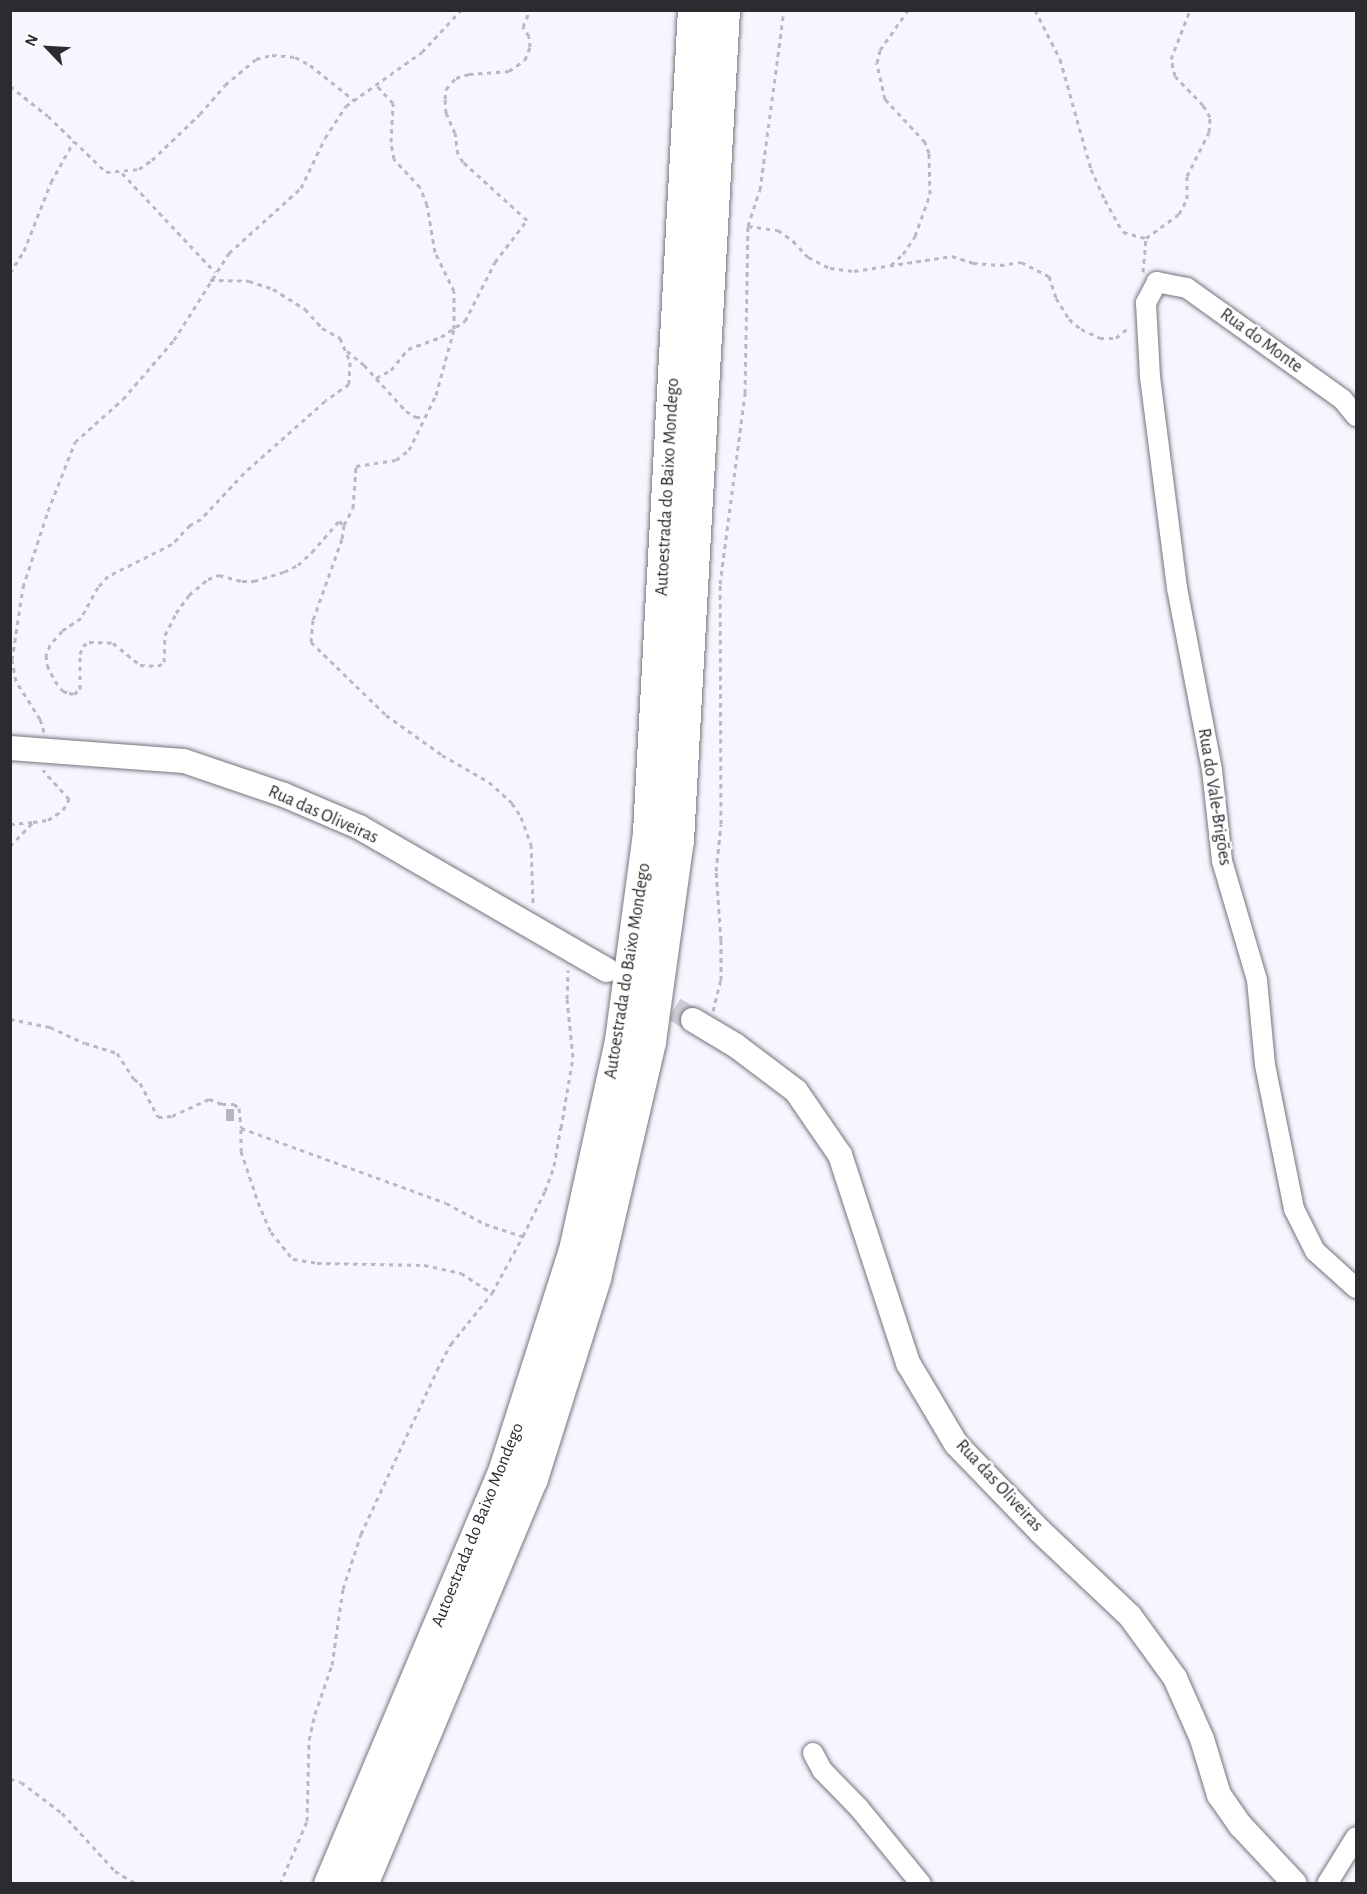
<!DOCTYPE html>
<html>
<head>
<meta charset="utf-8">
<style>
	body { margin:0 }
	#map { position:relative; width:1367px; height:1894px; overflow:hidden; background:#f6f6ff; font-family:"Alegreya Sans",sans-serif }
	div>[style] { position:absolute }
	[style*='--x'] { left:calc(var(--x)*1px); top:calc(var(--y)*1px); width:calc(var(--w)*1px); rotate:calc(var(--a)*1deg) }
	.building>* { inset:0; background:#b6b6c0; transform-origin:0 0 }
	.tertiary-tunnel>* { height:24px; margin-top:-12px; transform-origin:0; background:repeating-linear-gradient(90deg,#ceced6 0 24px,transparent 0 36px) }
	.path>* { height:3px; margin-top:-1.5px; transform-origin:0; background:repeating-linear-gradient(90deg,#b9b9c1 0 4.5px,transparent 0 9px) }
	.roads { filter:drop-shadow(0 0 2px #74747d) drop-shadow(0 0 2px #74747d) }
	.minor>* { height:20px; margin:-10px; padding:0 10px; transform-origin:10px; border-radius:10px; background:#fff }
	.tertiary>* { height:24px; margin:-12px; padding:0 12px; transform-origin:12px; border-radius:12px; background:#fff }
	.motorway>* { height:33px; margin:-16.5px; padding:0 16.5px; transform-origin:16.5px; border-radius:16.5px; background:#fff }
	span { translate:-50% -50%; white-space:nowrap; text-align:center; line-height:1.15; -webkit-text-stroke:4.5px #fff; paint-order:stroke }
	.street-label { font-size:18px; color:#2c2c30 }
	.frame { position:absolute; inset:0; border:12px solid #2c2c30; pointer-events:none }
	.north { position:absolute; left:18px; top:18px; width:60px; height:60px; -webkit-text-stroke:4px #fff; paint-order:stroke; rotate:295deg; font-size:16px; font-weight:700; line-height:24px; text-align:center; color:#2c2c30 }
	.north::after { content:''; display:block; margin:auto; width:21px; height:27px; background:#2c2c30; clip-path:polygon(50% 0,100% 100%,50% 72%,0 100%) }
</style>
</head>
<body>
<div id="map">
	<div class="building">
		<i style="left:234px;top:1109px;width:12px;height:8px;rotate:90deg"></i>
	</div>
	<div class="tertiary-tunnel">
		<i style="--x:643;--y:991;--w:58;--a:30.1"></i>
	</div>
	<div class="path">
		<i style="--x:1035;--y:10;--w:55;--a:63"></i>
		<i style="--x:1060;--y:59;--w:114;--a:74.3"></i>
		<i style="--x:1091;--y:169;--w:34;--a:66"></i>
		<i style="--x:1105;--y:200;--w:37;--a:61"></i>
		<i style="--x:1123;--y:232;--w:24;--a:15"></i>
		<i style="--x:1146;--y:238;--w:41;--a:-36"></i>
		<i style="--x:1179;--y:214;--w:17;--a:-62"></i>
		<i style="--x:1187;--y:199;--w:23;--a:-90"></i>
		<i style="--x:1187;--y:176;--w:49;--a:-63.4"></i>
		<i style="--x:1209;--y:132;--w:15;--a:-86"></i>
		<i style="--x:1210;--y:117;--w:14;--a:-120"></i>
		<i style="--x:1203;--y:105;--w:40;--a:-134"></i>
		<i style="--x:1175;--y:76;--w:17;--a:-103"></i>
		<i style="--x:1171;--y:59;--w:53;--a:-68.8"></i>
		<i style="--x:10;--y:86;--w:48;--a:38.3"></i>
		<i style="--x:48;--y:116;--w:81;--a:44"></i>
		<i style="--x:106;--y:172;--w:33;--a:-5"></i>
		<i style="--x:139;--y:169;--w:16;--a:-35"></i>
		<i style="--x:152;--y:160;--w:66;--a:-43.8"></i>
		<i style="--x:200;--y:114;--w:38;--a:-49"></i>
		<i style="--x:225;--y:85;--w:40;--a:-40"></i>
		<i style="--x:256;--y:59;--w:16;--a:-14"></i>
		<i style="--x:272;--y:55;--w:23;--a:5"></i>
		<i style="--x:295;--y:57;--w:17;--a:28"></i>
		<i style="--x:310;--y:65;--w:56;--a:38.5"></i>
		<i style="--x:122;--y:173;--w:136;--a:46.8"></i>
		<i style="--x:748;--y:226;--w:38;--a:-72"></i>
		<i style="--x:760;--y:190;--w:182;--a:-82.4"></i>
		<i style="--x:891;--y:265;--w:16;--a:-43"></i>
		<i style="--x:903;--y:254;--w:22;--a:-56"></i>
		<i style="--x:915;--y:236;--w:45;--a:-70.3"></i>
		<i style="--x:930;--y:194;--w:41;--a:-91.4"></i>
		<i style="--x:929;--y:153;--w:12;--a:-110"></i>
		<i style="--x:925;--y:142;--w:59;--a:-132.9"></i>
		<i style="--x:885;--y:99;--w:37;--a:-103"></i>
		<i style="--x:877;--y:63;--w:13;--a:-77"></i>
		<i style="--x:880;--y:50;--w:49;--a:-55"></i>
		<i style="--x:1143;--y:272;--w:34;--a:-85"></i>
		<i style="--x:10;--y:273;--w:26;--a:-58"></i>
		<i style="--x:24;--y:251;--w:74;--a:-68.6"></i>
		<i style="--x:51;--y:182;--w:47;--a:-60.7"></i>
		<i style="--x:210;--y:280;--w:39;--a:1"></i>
		<i style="--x:249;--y:281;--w:25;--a:18"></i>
		<i style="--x:273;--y:289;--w:38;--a:32"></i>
		<i style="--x:305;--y:309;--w:25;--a:48"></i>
		<i style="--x:322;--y:328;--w:21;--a:29"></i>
		<i style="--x:340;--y:338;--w:26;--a:67"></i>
		<i style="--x:350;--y:362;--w:22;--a:93"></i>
		<i style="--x:349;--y:384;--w:29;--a:145"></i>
		<i style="--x:325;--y:401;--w:108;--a:138.4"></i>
		<i style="--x:244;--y:473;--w:63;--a:133.1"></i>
		<i style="--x:201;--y:519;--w:13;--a:151"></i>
		<i style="--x:190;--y:525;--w:26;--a:133"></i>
		<i style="--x:172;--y:544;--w:72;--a:153.4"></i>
		<i style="--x:108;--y:576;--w:15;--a:132"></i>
		<i style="--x:98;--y:587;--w:35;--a:119"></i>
		<i style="--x:81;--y:618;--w:23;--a:146"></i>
		<i style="--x:62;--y:631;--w:18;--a:131"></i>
		<i style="--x:50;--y:645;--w:11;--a:112"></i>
		<i style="--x:46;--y:655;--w:10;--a:84"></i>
		<i style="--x:47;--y:665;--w:18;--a:63"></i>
		<i style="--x:55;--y:681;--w:13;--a:51"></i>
		<i style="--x:63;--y:691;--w:6;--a:18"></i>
		<i style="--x:69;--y:693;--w:5;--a:11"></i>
		<i style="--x:74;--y:694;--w:8;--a:-40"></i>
		<i style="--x:80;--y:689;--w:35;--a:-90"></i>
		<i style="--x:80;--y:654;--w:9;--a:-69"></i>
		<i style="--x:83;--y:646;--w:7;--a:-34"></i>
		<i style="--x:89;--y:642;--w:24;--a:2"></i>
		<i style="--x:113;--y:643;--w:35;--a:39"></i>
		<i style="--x:140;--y:665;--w:18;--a:3"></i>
		<i style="--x:158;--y:666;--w:7;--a:-34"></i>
		<i style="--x:164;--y:662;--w:27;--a:-88"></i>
		<i style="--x:165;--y:635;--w:25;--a:-63"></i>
		<i style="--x:176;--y:613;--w:22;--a:-54"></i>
		<i style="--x:189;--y:595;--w:25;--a:-40"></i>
		<i style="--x:208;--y:579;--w:12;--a:-20"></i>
		<i style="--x:219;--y:575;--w:24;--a:15"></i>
		<i style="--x:242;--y:581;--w:12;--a:0"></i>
		<i style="--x:254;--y:581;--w:31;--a:-17"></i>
		<i style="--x:284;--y:572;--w:16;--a:-27"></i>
		<i style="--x:298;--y:565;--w:19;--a:-43"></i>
		<i style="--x:312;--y:552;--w:41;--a:-48.9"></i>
		<i style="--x:339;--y:521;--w:6;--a:39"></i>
		<i style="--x:344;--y:525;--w:14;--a:98"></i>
		<i style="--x:342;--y:539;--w:86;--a:109.7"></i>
		<i style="--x:313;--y:620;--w:22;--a:95"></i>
		<i style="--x:311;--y:642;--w:105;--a:44.2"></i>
		<i style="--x:386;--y:715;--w:69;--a:35.5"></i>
		<i style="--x:442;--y:755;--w:54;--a:29.9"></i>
		<i style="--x:489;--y:782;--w:31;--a:42"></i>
		<i style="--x:512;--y:803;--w:17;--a:57"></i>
		<i style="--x:521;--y:817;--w:29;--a:70"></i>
		<i style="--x:531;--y:844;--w:61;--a:88.1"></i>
		<i style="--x:347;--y:351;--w:22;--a:39"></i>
		<i style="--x:364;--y:365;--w:62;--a:47.6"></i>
		<i style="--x:406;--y:411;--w:12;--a:31"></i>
		<i style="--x:416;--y:417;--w:8;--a:0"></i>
		<i style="--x:376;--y:378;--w:17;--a:-28"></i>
		<i style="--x:391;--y:370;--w:27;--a:-51"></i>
		<i style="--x:408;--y:349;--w:35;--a:-20"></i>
		<i style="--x:441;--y:337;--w:29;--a:-34"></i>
		<i style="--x:465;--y:321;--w:66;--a:-63"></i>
		<i style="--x:495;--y:262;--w:53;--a:-52.7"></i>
		<i style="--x:527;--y:220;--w:86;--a:-137.8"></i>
		<i style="--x:463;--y:162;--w:9;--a:-122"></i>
		<i style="--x:458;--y:154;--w:21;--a:-98"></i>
		<i style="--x:455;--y:133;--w:22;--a:-114"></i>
		<i style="--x:446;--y:113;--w:14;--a:-94"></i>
		<i style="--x:445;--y:99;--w:10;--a:-84"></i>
		<i style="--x:446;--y:89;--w:15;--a:-48"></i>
		<i style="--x:456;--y:78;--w:14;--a:-17"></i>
		<i style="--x:469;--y:74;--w:40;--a:-4.3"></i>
		<i style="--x:509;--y:71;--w:19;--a:-35"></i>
		<i style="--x:525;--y:60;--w:14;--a:-69"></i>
		<i style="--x:530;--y:47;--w:11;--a:-95"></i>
		<i style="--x:529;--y:36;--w:11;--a:-124"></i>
		<i style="--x:523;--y:27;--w:18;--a:-68"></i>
		<i style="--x:344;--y:525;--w:19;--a:-62"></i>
		<i style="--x:353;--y:508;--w:42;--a:-85.9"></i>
		<i style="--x:356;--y:466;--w:40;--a:-8.5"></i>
		<i style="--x:396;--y:460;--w:16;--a:-38"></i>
		<i style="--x:409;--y:450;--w:61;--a:-63.9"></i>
		<i style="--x:436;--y:395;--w:68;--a:-74.7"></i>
		<i style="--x:454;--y:329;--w:38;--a:-90"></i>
		<i style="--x:454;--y:291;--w:43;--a:-116"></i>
		<i style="--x:435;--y:252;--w:48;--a:-99.7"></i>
		<i style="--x:427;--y:205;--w:19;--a:-111"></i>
		<i style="--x:420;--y:187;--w:38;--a:-133"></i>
		<i style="--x:394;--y:159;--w:17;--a:-100"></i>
		<i style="--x:391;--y:142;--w:39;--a:-87"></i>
		<i style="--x:393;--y:103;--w:25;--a:-133"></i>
		<i style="--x:44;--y:732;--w:14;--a:-107"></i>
		<i style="--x:40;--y:719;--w:45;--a:-122.3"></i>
		<i style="--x:16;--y:681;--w:21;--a:-101"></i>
		<i style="--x:12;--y:660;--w:74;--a:-81.4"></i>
		<i style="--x:23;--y:587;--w:80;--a:-71.8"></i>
		<i style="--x:48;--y:511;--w:74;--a:-68.6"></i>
		<i style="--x:75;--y:442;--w:64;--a:-41.9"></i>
		<i style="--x:123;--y:399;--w:78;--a:-49.2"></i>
		<i style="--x:174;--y:340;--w:103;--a:-57.7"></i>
		<i style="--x:229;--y:253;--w:97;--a:-42.1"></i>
		<i style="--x:301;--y:188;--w:55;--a:-64.4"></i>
		<i style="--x:325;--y:138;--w:38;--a:-57"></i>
		<i style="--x:346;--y:106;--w:93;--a:-35.4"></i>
		<i style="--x:422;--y:52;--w:57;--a:-47.1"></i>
		<i style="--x:10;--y:824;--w:23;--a:-5"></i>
		<i style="--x:10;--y:846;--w:33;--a:-46"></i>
		<i style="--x:33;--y:822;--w:15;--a:-8"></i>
		<i style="--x:48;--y:820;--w:18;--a:-34"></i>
		<i style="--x:63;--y:810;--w:13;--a:-61"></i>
		<i style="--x:69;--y:799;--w:39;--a:-132"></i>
		<i style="--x:713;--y:1011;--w:32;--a:-76"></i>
		<i style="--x:721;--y:980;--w:40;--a:-90"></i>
		<i style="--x:721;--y:940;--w:69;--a:-94.1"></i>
		<i style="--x:716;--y:871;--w:47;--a:-83.9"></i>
		<i style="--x:721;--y:824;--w:240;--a:-90.2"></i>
		<i style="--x:720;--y:584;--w:193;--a:-82.5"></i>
		<i style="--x:745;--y:393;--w:167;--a:-89"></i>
		<i style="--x:748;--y:226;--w:30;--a:8"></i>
		<i style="--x:778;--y:230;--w:19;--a:36"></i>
		<i style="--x:793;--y:241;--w:22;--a:47"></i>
		<i style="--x:808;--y:257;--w:25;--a:27"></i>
		<i style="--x:830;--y:268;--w:24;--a:7"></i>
		<i style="--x:854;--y:271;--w:99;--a:-8.7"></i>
		<i style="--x:952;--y:256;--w:22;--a:18"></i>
		<i style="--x:973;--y:263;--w:27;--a:4"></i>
		<i style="--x:1000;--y:265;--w:21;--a:-8"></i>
		<i style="--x:1021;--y:262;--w:31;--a:27"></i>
		<i style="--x:1049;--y:276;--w:23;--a:72"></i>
		<i style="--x:1056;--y:298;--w:25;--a:58"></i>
		<i style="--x:1069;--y:319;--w:16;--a:40"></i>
		<i style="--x:1081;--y:329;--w:21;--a:25"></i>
		<i style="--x:1100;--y:338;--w:16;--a:0"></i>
		<i style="--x:1116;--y:338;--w:17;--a:-40"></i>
		<i style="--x:10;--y:1019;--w:41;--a:11.3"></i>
		<i style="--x:50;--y:1027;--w:38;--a:25"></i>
		<i style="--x:85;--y:1043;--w:34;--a:17"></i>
		<i style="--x:117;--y:1053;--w:31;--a:57"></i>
		<i style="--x:134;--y:1079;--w:7;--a:34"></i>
		<i style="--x:140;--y:1083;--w:38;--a:62"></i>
		<i style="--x:158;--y:1117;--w:14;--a:-4"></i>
		<i style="--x:172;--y:1116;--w:41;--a:-24.7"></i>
		<i style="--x:209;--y:1099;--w:14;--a:21"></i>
		<i style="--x:222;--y:1104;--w:12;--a:0"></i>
		<i style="--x:234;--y:1104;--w:6;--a:39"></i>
		<i style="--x:239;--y:1108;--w:20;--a:84"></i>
		<i style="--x:241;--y:1128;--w:218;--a:20.1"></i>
		<i style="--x:446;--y:1203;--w:44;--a:28.3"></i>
		<i style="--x:485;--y:1224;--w:40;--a:18"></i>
		<i style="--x:523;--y:1236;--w:50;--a:-63.9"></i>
		<i style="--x:545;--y:1191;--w:27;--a:-70"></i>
		<i style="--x:554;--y:1166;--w:39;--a:-80"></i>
		<i style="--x:561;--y:1128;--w:72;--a:-80.4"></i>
		<i style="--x:573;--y:1057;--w:58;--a:-95.9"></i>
		<i style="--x:567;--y:999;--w:29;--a:-88"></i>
		<i style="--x:241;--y:1129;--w:22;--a:90"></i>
		<i style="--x:241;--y:1151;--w:54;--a:71.6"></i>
		<i style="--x:258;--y:1202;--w:33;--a:67"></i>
		<i style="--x:271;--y:1232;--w:35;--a:51"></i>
		<i style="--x:293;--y:1259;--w:24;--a:9"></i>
		<i style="--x:317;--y:1263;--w:107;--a:1.1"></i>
		<i style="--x:424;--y:1265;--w:38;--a:12"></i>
		<i style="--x:461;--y:1273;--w:37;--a:33"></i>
		<i style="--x:10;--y:1779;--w:11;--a:15"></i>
		<i style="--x:21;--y:1782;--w:51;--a:37.1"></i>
		<i style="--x:62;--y:1813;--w:79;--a:47.6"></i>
		<i style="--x:115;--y:1871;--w:26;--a:31"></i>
		<i style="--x:280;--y:1884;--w:69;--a:-66.8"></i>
		<i style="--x:307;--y:1821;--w:81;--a:-88.6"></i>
		<i style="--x:309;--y:1740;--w:27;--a:-77"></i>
		<i style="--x:315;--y:1714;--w:52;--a:-70.9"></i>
		<i style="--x:332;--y:1665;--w:77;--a:-81.8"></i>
		<i style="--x:343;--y:1589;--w:58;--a:-71.9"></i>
		<i style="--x:361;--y:1534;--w:181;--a:-65.1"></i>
		<i style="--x:437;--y:1370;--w:30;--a:-62"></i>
		<i style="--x:451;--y:1344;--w:65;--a:-51.2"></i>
		<i style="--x:492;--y:1293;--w:65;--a:-61.5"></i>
	</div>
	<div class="roads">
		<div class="minor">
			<i style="--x:1356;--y:416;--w:22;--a:-129"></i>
			<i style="--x:1342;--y:399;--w:191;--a:-144.4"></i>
			<i style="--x:1187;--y:288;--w:31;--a:-169"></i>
			<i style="--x:1157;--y:282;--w:24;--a:118"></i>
			<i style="--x:1146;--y:303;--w:74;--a:86.9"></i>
			<i style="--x:1150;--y:377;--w:213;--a:82.7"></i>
			<i style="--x:1177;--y:588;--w:185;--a:79.1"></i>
			<i style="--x:1212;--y:770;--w:92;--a:83.7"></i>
			<i style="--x:1222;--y:861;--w:124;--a:73.6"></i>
			<i style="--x:1257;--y:980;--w:85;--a:84.6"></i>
			<i style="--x:1265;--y:1065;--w:147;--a:78.6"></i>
			<i style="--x:1294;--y:1209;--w:47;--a:63.4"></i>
			<i style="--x:1315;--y:1251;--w:55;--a:42.1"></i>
			<i style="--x:813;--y:1753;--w:19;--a:62"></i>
			<i style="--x:822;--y:1770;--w:53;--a:45.8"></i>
			<i style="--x:859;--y:1808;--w:98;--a:50.8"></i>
			<i style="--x:1327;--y:1884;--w:55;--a:-58.3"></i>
		</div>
		<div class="tertiary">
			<i style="--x:10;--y:748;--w:174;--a:4.3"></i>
			<i style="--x:184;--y:761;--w:106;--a:18.8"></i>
			<i style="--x:284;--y:795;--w:82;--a:23.1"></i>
			<i style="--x:359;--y:827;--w:286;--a:30"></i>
			<i style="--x:693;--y:1020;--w:49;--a:30.8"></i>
			<i style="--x:735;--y:1045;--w:76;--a:37"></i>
			<i style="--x:796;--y:1091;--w:78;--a:55.5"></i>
			<i style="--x:840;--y:1155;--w:219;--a:71.9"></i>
			<i style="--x:908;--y:1363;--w:94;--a:59.3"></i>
			<i style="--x:956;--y:1444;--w:122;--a:46"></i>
			<i style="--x:1041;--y:1532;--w:122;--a:43.3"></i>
			<i style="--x:1130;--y:1616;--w:77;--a:54"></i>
			<i style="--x:1175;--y:1678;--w:67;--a:66.1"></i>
			<i style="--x:1202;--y:1739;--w:59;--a:73.1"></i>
			<i style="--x:1219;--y:1795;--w:38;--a:55"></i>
			<i style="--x:1241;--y:1826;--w:79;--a:47"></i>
		</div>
		<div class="motorway">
			<i style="--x:330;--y:1884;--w:450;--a:-67.1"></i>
			<i style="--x:505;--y:1469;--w:230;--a:-72.3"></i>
			<i style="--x:575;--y:1250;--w:215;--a:-77.6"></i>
			<i style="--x:621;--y:1040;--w:210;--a:-82.3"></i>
			<i style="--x:649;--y:832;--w:823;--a:-86.87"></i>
			<i style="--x:361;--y:1884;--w:440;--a:-67.3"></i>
			<i style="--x:531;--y:1478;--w:210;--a:-72.5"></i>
			<i style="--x:594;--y:1278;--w:243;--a:-76.9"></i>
			<i style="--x:649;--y:1041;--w:203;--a:-82.1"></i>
			<i style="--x:677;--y:840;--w:831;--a:-86.83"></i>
		</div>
	</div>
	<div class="street-label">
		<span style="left:1261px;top:341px;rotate:36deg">Rua do Monte</span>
		<span style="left:668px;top:487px;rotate:-87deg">Autoestrada do Baixo Mondego</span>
		<span style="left:1214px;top:797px;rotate:81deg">Rua do Vale-Brigões</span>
		<span style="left:323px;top:815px;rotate:24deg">Rua das Oliveiras</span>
		<span style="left:628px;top:971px;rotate:-81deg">Autoestrada do Baixo Mondego</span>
		<span style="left:999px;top:1486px;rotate:47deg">Rua das Oliveiras</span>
		<span style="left:478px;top:1525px;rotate:-68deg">Autoestrada do Baixo Mondego</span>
	</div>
	<div class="frame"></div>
	<div class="north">N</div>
</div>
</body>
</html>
